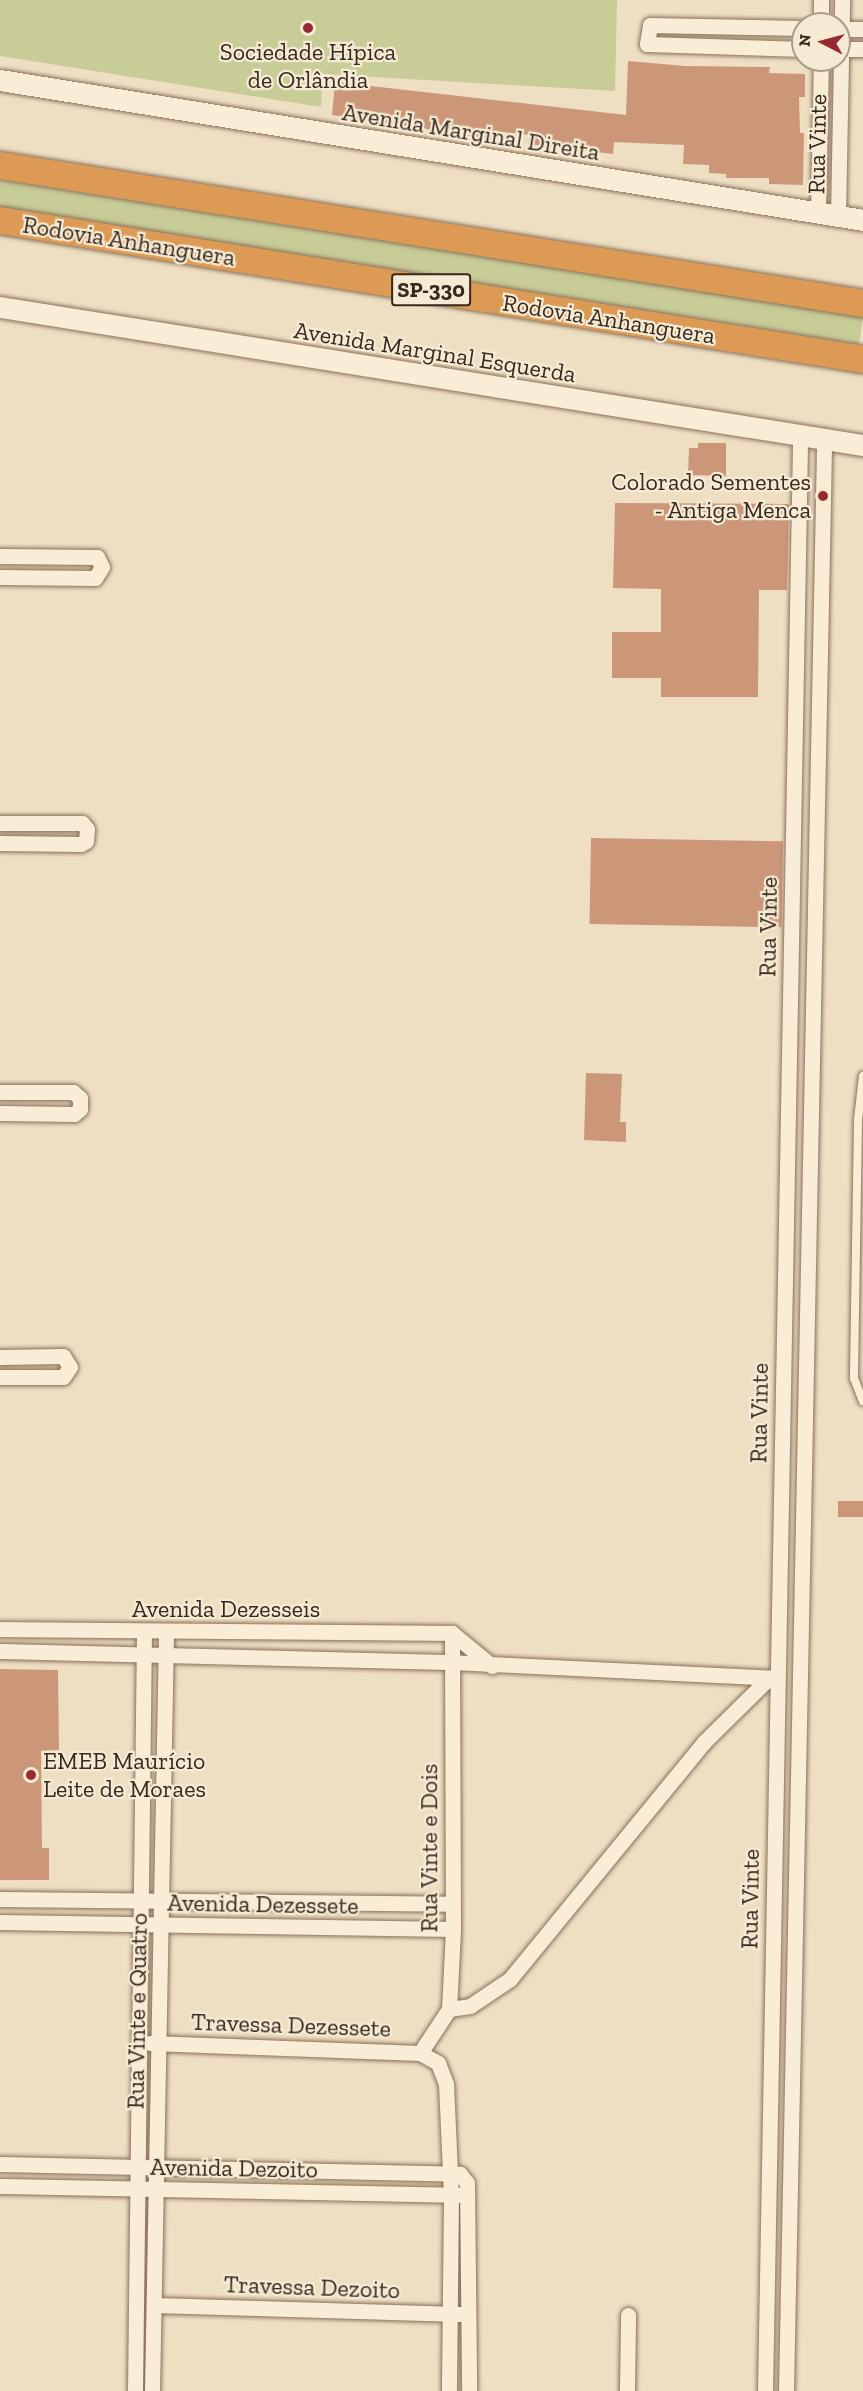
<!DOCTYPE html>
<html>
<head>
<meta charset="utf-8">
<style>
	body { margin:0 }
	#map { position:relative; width:863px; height:2391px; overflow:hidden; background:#eedfc3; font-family:"Zilla Slab",serif }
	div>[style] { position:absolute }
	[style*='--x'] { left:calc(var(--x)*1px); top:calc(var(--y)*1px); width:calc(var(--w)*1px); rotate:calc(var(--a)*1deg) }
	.green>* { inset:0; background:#c8cc97; transform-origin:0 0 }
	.building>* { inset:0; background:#cc9779; transform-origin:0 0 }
	.roads { filter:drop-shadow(0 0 2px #88705a) drop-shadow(0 0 2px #88705a) }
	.lane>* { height:8px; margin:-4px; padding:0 4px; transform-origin:4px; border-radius:4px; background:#f9edd7 }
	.street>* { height:15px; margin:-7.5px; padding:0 7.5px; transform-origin:7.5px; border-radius:7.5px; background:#f9edd7 }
	.secondary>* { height:21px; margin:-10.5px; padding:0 10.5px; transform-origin:10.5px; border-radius:10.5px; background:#f9edd7 }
	.highway>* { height:27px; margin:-13.5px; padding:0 13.5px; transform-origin:13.5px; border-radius:13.5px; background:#dd9a54 }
	.dots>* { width:16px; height:16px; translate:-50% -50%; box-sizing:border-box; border:3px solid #f5ead3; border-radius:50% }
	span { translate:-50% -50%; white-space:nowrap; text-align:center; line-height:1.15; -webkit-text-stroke:4.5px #f5ead3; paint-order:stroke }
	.shield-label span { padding:2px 4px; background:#f5ead3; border:2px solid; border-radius:4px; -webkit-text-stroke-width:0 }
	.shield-label { font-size:22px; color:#38291e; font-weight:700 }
	.poi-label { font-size:24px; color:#38291e }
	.right { translate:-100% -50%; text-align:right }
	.left { translate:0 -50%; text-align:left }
	.street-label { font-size:24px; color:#38291e }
	.north { position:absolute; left:791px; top:12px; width:60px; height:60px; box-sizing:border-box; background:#f5ead3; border:2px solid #a99d8b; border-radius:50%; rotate:276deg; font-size:16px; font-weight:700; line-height:24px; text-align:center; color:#38291e }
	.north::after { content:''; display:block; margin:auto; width:21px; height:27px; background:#972a31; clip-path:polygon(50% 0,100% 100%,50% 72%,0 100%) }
</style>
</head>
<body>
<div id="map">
	<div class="green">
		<i style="clip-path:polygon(0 0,617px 0,615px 91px,323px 74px,321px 107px,0 56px)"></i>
		<i style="left:0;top:180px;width:874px;height:28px;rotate:9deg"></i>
	</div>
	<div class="building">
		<i style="clip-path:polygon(628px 61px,685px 66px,770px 67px,769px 73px,805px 74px,805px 97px,799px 97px,800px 133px,804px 133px,803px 185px,769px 184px,769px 178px,726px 178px,726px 174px,709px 173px,709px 165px,683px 164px,684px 145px,614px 142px,613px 154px,528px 144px,530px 135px,494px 131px,492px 139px,332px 115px,335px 82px,626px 115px)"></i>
		<i style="clip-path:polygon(698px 443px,726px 443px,726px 476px,688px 475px,689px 448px,698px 448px)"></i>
		<i style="clip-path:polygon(615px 503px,789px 504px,787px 590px,759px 590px,758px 697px,661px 697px,661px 678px,612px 678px,612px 632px,661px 632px,661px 589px,613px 588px)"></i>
		<i style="left:591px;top:838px;width:192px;height:86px;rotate:1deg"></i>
		<i style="clip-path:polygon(586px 1073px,622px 1074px,620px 1122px,626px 1122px,626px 1142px,584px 1140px)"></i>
		<i style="left:838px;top:1501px;width:25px;height:16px"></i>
		<i style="clip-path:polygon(0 1669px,58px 1670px,59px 1750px,41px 1751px,42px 1848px,49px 1848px,49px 1880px,0 1880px)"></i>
	</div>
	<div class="roads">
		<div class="lane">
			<i style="--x:863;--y:1076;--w:44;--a:96.5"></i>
			<i style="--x:858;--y:1120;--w:258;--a:90.9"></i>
			<i style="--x:854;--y:1378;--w:25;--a:69"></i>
		</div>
		<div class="street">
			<i style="--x:821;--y:24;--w:24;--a:-90"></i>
			<i style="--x:803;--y:28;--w:153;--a:-178.9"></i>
			<i style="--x:650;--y:25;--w:19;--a:99"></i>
			<i style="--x:647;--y:44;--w:156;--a:1.8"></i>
			<i style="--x:839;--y:29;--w:24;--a:0"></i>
			<i style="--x:839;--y:49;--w:24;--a:0"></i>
			<i style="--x:818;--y:213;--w:153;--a:-88.9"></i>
			<i style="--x:838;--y:216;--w:216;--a:-88.9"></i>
			<i style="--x:0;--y:556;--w:97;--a:0.6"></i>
			<i style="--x:97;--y:557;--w:11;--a:63"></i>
			<i style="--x:102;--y:567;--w:13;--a:122"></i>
			<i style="--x:95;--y:578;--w:95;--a:-179.4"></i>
			<i style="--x:0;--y:823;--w:82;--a:0"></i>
			<i style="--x:82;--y:823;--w:8;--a:50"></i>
			<i style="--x:87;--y:829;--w:12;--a:95"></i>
			<i style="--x:86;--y:841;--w:6;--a:149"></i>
			<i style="--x:81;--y:844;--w:81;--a:-179.3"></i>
			<i style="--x:0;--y:1092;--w:73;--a:0"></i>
			<i style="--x:73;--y:1092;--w:9;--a:41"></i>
			<i style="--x:80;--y:1098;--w:11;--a:90"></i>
			<i style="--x:80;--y:1109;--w:8;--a:140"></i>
			<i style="--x:74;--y:1114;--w:74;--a:-179.2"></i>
			<i style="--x:0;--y:1357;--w:63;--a:-0.9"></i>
			<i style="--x:63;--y:1356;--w:13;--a:58"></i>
			<i style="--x:70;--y:1367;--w:12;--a:125"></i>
			<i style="--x:63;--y:1377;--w:63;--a:180"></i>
			<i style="--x:0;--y:1629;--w:452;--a:0.5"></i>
			<i style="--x:452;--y:1633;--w:52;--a:39.5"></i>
			<i style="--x:0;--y:1651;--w:450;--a:1.4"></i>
			<i style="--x:450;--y:1662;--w:326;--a:2.8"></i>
			<i style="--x:0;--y:1899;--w:452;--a:0.6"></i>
			<i style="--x:0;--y:1922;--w:453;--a:0.9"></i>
			<i style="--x:449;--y:2009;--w:21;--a:-8"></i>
			<i style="--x:470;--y:2006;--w:48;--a:-34"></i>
			<i style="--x:510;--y:1979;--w:306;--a:-50.7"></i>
			<i style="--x:704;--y:1742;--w:91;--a:-44.6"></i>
			<i style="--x:150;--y:2043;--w:270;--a:2.1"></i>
			<i style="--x:420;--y:2053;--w:21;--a:29"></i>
			<i style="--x:438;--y:2063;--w:22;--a:69"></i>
			<i style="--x:446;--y:2084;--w:111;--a:87.4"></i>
			<i style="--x:451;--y:2195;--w:196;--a:90.6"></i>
			<i style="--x:420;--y:2053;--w:53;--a:-56.6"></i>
			<i style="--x:449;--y:2009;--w:80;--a:-87.1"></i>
			<i style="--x:453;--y:1929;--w:296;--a:-90.2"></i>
			<i style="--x:0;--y:2164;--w:460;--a:1.2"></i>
			<i style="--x:460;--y:2174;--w:11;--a:52"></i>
			<i style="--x:467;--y:2183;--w:208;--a:89.4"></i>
			<i style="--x:0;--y:2186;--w:459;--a:1.1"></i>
			<i style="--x:154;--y:2305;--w:306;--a:1.7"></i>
			<i style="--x:135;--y:2391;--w:760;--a:-89.32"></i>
			<i style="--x:152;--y:2391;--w:760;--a:-88.94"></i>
			<i style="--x:627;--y:2391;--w:76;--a:-89.2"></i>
			<i style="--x:765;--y:2391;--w:1955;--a:-88.97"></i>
			<i style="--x:786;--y:2391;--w:1952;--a:-88.88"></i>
		</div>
		<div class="secondary">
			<i style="--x:0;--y:80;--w:874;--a:9.21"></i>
			<i style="--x:0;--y:307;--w:874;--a:9.09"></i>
		</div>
		<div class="highway">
			<i style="--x:0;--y:165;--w:874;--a:9.09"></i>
			<i style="--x:0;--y:220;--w:874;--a:9.15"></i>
		</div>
	</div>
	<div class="dots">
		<i style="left:308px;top:28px;background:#972a31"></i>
		<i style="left:823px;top:496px;background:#972a31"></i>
		<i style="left:31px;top:1775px;background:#972a31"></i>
	</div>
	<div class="shield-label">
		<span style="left:431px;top:290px">SP-330</span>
	</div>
	<div class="poi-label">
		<span style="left:308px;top:66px">Sociedade Hípica<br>de Orlândia</span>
		<span class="right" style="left:811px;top:496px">Colorado Sementes<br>- Antiga Menca</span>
		<span class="left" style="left:43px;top:1775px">EMEB Maurício<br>Leite de Moraes</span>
	</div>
	<div class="street-label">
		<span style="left:471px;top:132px;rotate:9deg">Avenida Marginal Direita</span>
		<span style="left:817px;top:144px;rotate:-89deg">Rua Vinte</span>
		<span style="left:129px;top:241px;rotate:9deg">Rodovia Anhanguera</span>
		<span style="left:609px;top:319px;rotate:9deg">Rodovia Anhanguera</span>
		<span style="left:435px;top:352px;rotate:9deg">Avenida Marginal Esquerda</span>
		<span style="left:768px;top:927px;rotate:-89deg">Rua Vinte</span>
		<span style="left:759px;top:1413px;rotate:-89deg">Rua Vinte</span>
		<span style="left:226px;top:1609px">Avenida Dezesseis</span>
		<span style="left:429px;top:1848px;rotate:-90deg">Rua Vinte e Dois</span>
		<span style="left:750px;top:1899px;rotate:-89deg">Rua Vinte</span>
		<span style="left:263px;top:1904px;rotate:1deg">Avenida Dezessete</span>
		<span style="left:137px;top:2011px;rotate:-89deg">Rua Vinte e Quatro</span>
		<span style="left:291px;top:2025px;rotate:2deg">Travessa Dezessete</span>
		<span style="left:234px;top:2168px;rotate:1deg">Avenida Dezoito</span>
		<span style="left:312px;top:2287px;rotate:2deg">Travessa Dezoito</span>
	</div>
	<div class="north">N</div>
</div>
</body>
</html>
